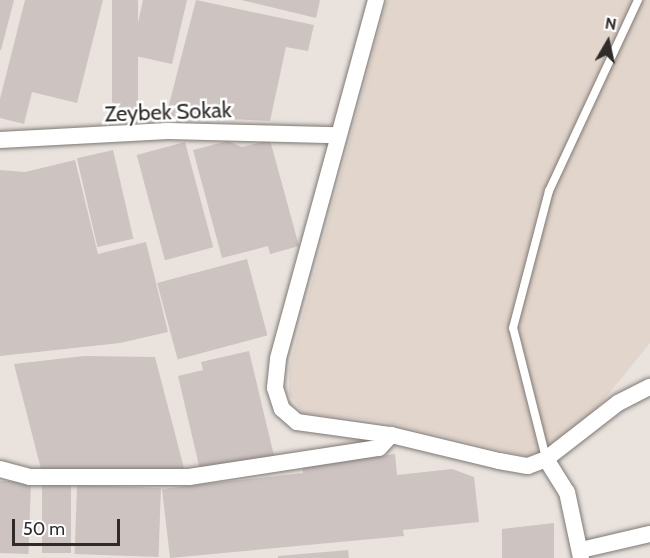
<!DOCTYPE html>
<html>
<head>
<meta charset="utf-8">
<style>
	body { margin:0 }
	#map { position:relative; width:650px; height:558px; overflow:hidden; background:#e9e2dd; font-family:Cabin,sans-serif }
	div>[style] { position:absolute }
	[style*='--x'] { left:calc(var(--x)*1px); top:calc(var(--y)*1px); width:calc(var(--w)*1px); rotate:calc(var(--a)*1deg) }
	.built>* { inset:0; background:#e2d5cb }
	.building>* { inset:0; background:#cdc4c2; transform-origin:0 0 }
	.roads { filter:drop-shadow(0 0 2px #7f7974) drop-shadow(0 0 2px #7f7974) }
	.service>* { height:8px; margin:-4px; padding:0 4px; transform-origin:4px; border-radius:4px; background:#fff }
	.minor>* { height:16px; margin:-8px; padding:0 8px; transform-origin:8px; border-radius:8px; background:#fff }
	span { translate:-50% -50%; white-space:nowrap; text-align:center; line-height:1.15; -webkit-text-stroke:5px #fff; paint-order:stroke }
	.street-label { font-size:22px; color:#2e2b29 }
	.north { position:absolute; left:578px; top:12px; width:60px; height:60px; -webkit-text-stroke:4px #fff; paint-order:stroke; rotate:9deg; font-size:16px; font-weight:700; line-height:24px; text-align:center; color:#2e2b29 }
	.north::after { content:''; display:block; margin:auto; width:21px; height:27px; background:#2e2b29; clip-path:polygon(50% 0,100% 100%,50% 72%,0 100%) }
	.scale { position:absolute; left:12px; top:519px; width:108px; height:27px; box-sizing:border-box; border:3px solid #2e2b29; border-top:0; padding-left:8px; font-size:18px; line-height:21px; white-space:nowrap; color:#2e2b29; -webkit-text-stroke:4px #fff; paint-order:stroke }
</style>
</head>
<body>
<div id="map">
	<div class="built">
		<i style="clip-path:polygon(387px 0,650px 0,650px 343px,589px 418px,534px 458px,380px 421px,303px 413px,289px 394px,289px 368px)"></i>
	</div>
	<div class="building">
		<i style="clip-path:polygon(0 0,14px 0,1px 50px,0 50px)"></i>
		<i style="clip-path:polygon(25px 0,103px 0,77px 103px,32px 92px,24px 124px,0 118px,0 99px)"></i>
		<i style="left:112px;top:0;width:26px;height:123px"></i>
		<i style="clip-path:polygon(143px 0,187px 0,172px 64px,131px 55px)"></i>
		<i style="clip-path:polygon(196px 0,314px 25px,308px 51px,286px 47px,270px 121px,166px 116px)"></i>
		<i style="clip-path:polygon(241px 0,320px 0,316px 18px)"></i>
		<i style="clip-path:polygon(270px 140px,299px 246px,270px 254px,268px 246px,222px 258px,193px 150px,228px 141px,242px 147px)"></i>
		<i style="left:185px;top:142px;width:109px;height:50px;rotate:75deg"></i>
		<i style="left:113px;top:150px;width:91px;height:37px;rotate:77deg"></i>
		<i style="clip-path:polygon(75px 160px,98px 254px,146px 242px,168px 332px,120px 343px,0 356px,0 170px,25px 172px)"></i>
		<i style="left:247px;top:259px;width:79px;height:93px;rotate:75deg"></i>
		<i style="clip-path:polygon(249px 351px,275px 460px,201px 474px,178px 376px,203px 370px,201px 362px)"></i>
		<i style="clip-path:polygon(84px 356px,155px 357px,186px 476px,42px 473px,14px 364px)"></i>
		<i style="clip-path:polygon(395px 454px,397px 475px,452px 469px,474px 477px,479px 522px,403px 530px,404px 536px,170px 558px,162px 489px,303px 473px,302px 467px)"></i>
		<i style="left:0;top:481px;width:31px;height:72px;rotate:2deg"></i>
		<i style="left:42px;top:485px;width:29px;height:68px"></i>
		<i style="left:77px;top:485px;width:84px;height:69px;rotate:2deg"></i>
		<i style="clip-path:polygon(554px 523px,554px 558px,502px 558px,502px 529px)"></i>
		<i style="clip-path:polygon(348px 550px,349px 558px,278px 558px,278px 556px)"></i>
	</div>
	<div class="roads">
		<div class="service">
			<i style="--x:546;--y:458;--w:134;--a:-104.2"></i>
			<i style="--x:513;--y:328;--w:142;--a:-75.3"></i>
			<i style="--x:549;--y:191;--w:211;--a:-65"></i>
		</div>
		<div class="minor">
			<i style="--x:376;--y:0;--w:372;--a:105.3"></i>
			<i style="--x:278;--y:359;--w:29;--a:96"></i>
			<i style="--x:275;--y:388;--w:22;--a:72"></i>
			<i style="--x:282;--y:409;--w:20;--a:41"></i>
			<i style="--x:297;--y:422;--w:95;--a:7.9"></i>
			<i style="--x:391;--y:435;--w:111;--a:13.5"></i>
			<i style="--x:499;--y:461;--w:29;--a:10"></i>
			<i style="--x:528;--y:466;--w:19;--a:-21"></i>
			<i style="--x:546;--y:459;--w:39;--a:58"></i>
			<i style="--x:567;--y:492;--w:67;--a:78"></i>
			<i style="--x:0;--y:140;--w:168;--a:-3.1"></i>
			<i style="--x:168;--y:131;--w:169;--a:1.4"></i>
			<i style="--x:546;--y:459;--w:91;--a:-37.9"></i>
			<i style="--x:618;--y:403;--w:36;--a:-27"></i>
			<i style="--x:0;--y:469;--w:31;--a:15"></i>
			<i style="--x:30;--y:477;--w:159;--a:0"></i>
			<i style="--x:189;--y:477;--w:192;--a:-8.7"></i>
			<i style="--x:379;--y:448;--w:18;--a:-47"></i>
			<i style="--x:581;--y:550;--w:71;--a:-13.1"></i>
		</div>
	</div>
	<div class="street-label">
		<span style="left:168px;top:112px;rotate:-2deg">Zeybek Sokak</span>
	</div>
	<div class="north">N</div>
	<div class="scale">50 m</div>
</div>
</body>
</html>
